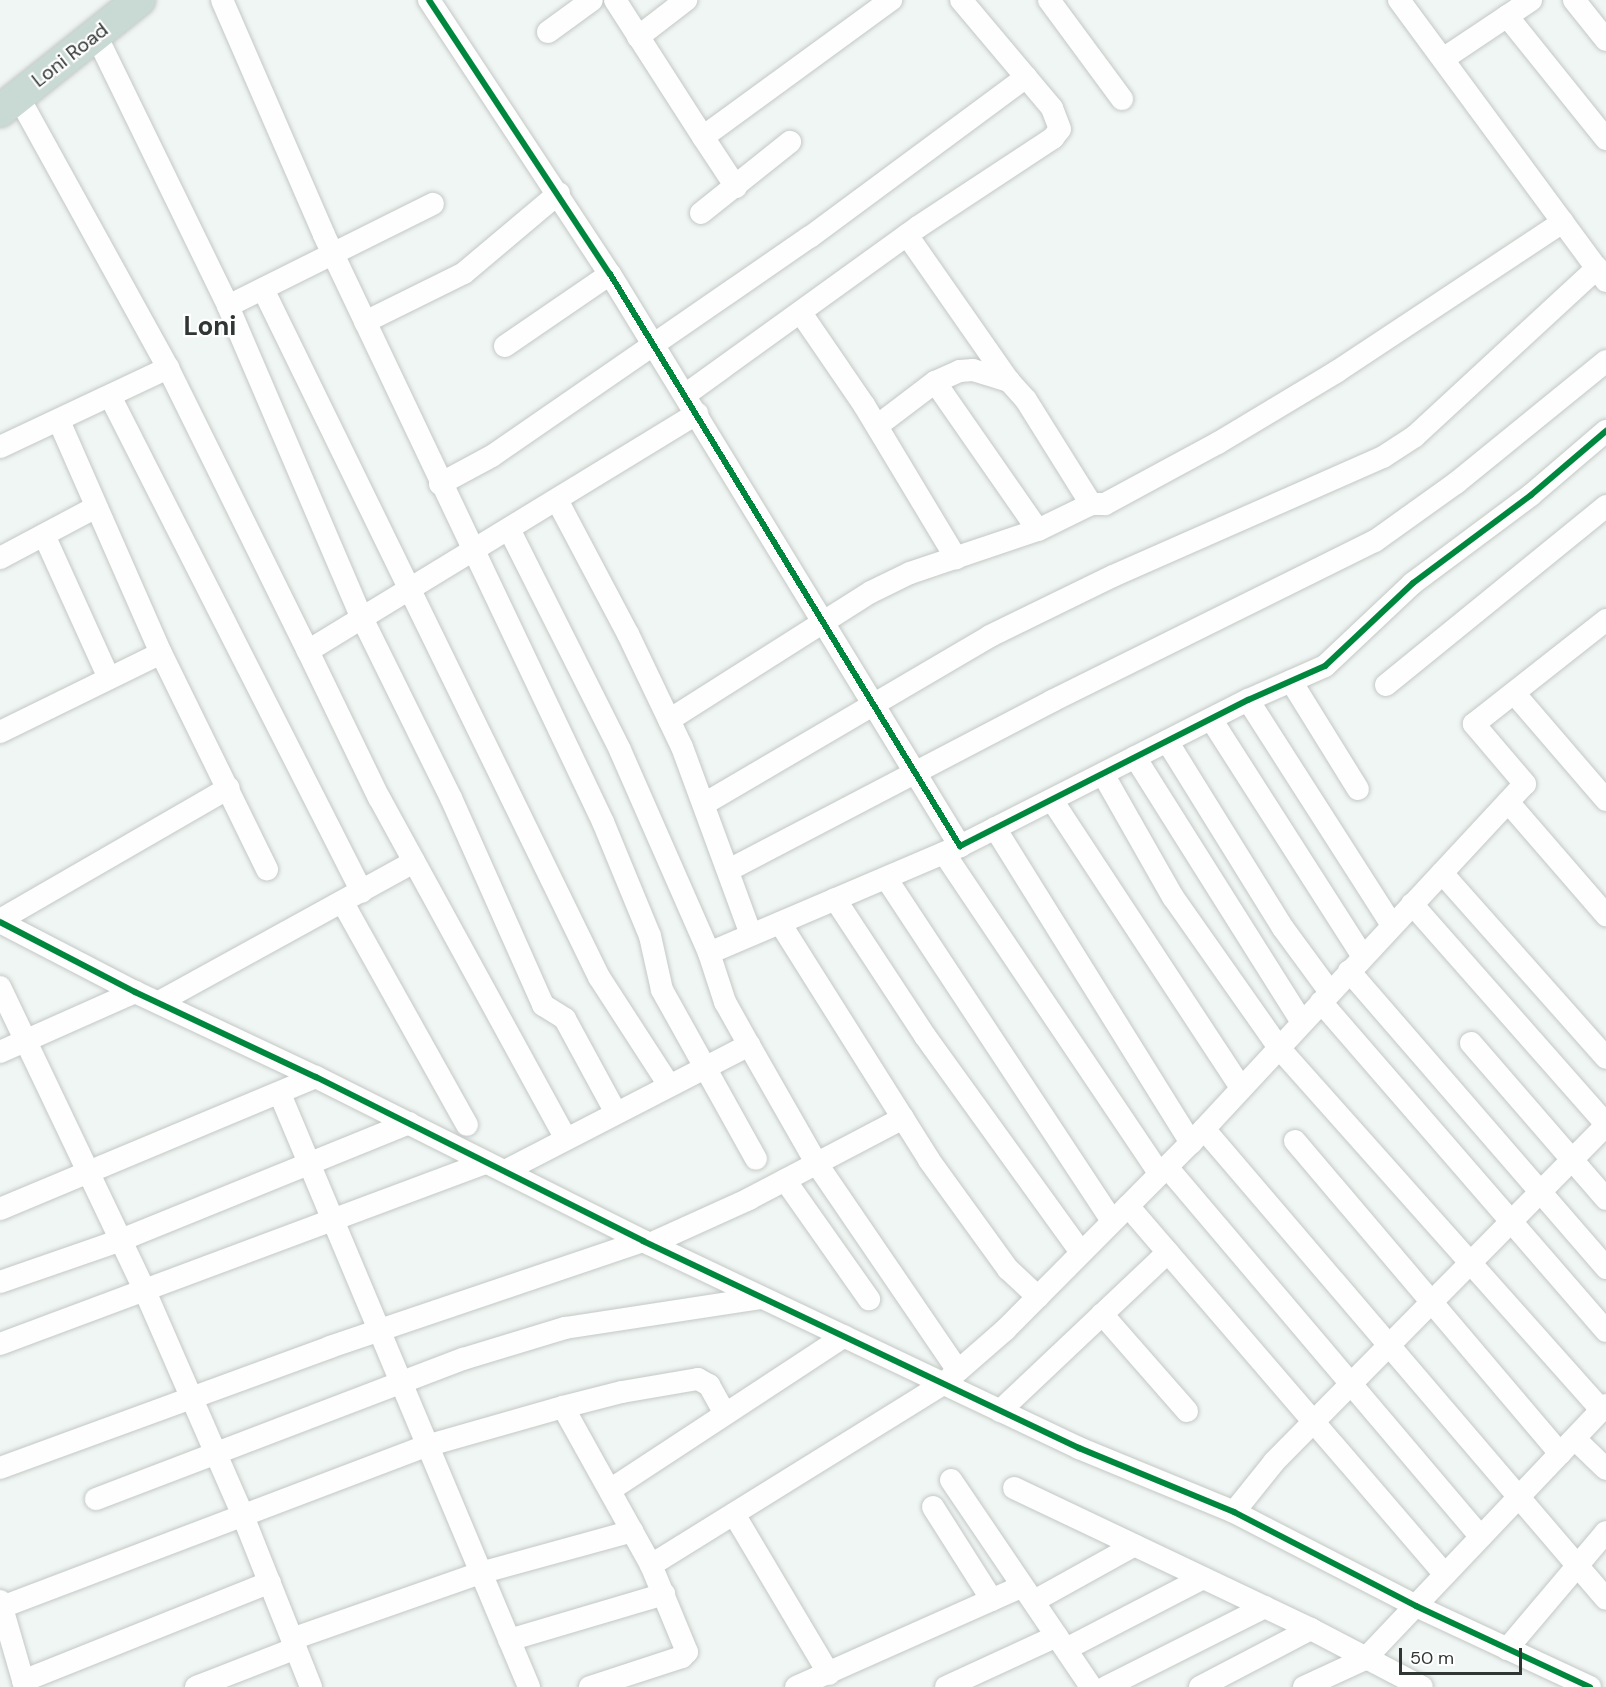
<!DOCTYPE html>
<html>
<head>
<meta charset="utf-8">
<style>
	body { margin:0 }
	#map { position:relative; width:1606px; height:1687px; overflow:hidden; background:#f0f6f3; font-family:"DM Sans",sans-serif }
	div>[style] { position:absolute }
	[style*='--x'] { left:calc(var(--x)*1px); top:calc(var(--y)*1px); width:calc(var(--w)*1px); rotate:calc(var(--a)*1deg) }
	.roads { filter:drop-shadow(0 0 2px #c3c8c6) drop-shadow(0 0 2px #c3c8c6) }
	.minor>* { height:22px; margin:-11px; padding:0 11px; transform-origin:11px; border-radius:11px; background:#fdfefd }
	.highway>* { height:32px; margin:-16px; padding:0 16px; transform-origin:16px; border-radius:16px; background:#c9d9d4 }
	.cycleway>* { height:6px; margin:-3px; padding:0 3px; transform-origin:3px; border-radius:3px; background:#00873e }
	span { translate:-50% -50%; white-space:nowrap; text-align:center; line-height:1.15; -webkit-text-stroke:4.5px #fff; paint-order:stroke }
	.street-label { font-size:20px; color:#303633 }
	.district-label { font-size:26px; color:#303633; font-weight:700 }
	.scale { position:absolute; left:1399px; top:1648px; width:123px; height:27px; box-sizing:border-box; border:3px solid #303633; border-top:0; padding-left:8px; font-size:18px; line-height:21px; white-space:nowrap; color:#303633; -webkit-text-stroke:4px #fff; paint-order:stroke }
</style>
</head>
<body>
<div id="map">
	<div class="roads">
		<div class="minor">
			<i style="--x:222;--y:0;--w:256;--a:66.5"></i>
			<i style="--x:324;--y:235;--w:650;--a:64.58"></i>
			<i style="--x:603;--y:822;--w:123;--a:67.6"></i>
			<i style="--x:650;--y:936;--w:55;--a:77.5"></i>
			<i style="--x:662;--y:990;--w:193;--a:60.9"></i>
			<i style="--x:429;--y:0;--w:328;--a:56.6"></i>
			<i style="--x:610;--y:274;--w:671;--a:58.54"></i>
			<i style="--x:960;--y:846;--w:323;--a:-26.9"></i>
			<i style="--x:1248;--y:700;--w:84;--a:-23.8"></i>
			<i style="--x:1325;--y:666;--w:121;--a:-43.3"></i>
			<i style="--x:1413;--y:583;--w:147;--a:-36.7"></i>
			<i style="--x:1531;--y:495;--w:99;--a:-40.5"></i>
			<i style="--x:615;--y:0;--w:163;--a:57.3"></i>
			<i style="--x:1049;--y:0;--w:123;--a:53.6"></i>
			<i style="--x:1399;--y:0;--w:349;--a:53.6"></i>
			<i style="--x:1574;--y:0;--w:51;--a:51.3"></i>
			<i style="--x:1507;--y:16;--w:158;--a:51.2"></i>
			<i style="--x:548;--y:32;--w:54;--a:-36"></i>
			<i style="--x:96;--y:35;--w:301;--a:64"></i>
			<i style="--x:228;--y:306;--w:340;--a:66.8"></i>
			<i style="--x:362;--y:618;--w:201;--a:63.7"></i>
			<i style="--x:451;--y:798;--w:227;--a:66"></i>
			<i style="--x:543;--y:1005;--w:26;--a:32"></i>
			<i style="--x:565;--y:1019;--w:107;--a:61.5"></i>
			<i style="--x:638;--y:37;--w:61;--a:-37.6"></i>
			<i style="--x:1443;--y:59;--w:106;--a:-33.8"></i>
			<i style="--x:18;--y:96;--w:311;--a:61.1"></i>
			<i style="--x:168;--y:368;--w:316;--a:63.7"></i>
			<i style="--x:736;--y:187;--w:60;--a:-123.4"></i>
			<i style="--x:703;--y:137;--w:233;--a:-36.1"></i>
			<i style="--x:701;--y:213;--w:114;--a:-38.6"></i>
			<i style="--x:907;--y:235;--w:178;--a:55.1"></i>
			<i style="--x:263;--y:289;--w:766;--a:63.97"></i>
			<i style="--x:599;--y:977;--w:129;--a:57.1"></i>
			<i style="--x:228;--y:306;--w:229;--a:-26.5"></i>
			<i style="--x:801;--y:313;--w:112;--a:55.6"></i>
			<i style="--x:864;--y:405;--w:179;--a:59"></i>
			<i style="--x:365;--y:322;--w:110;--a:-26.3"></i>
			<i style="--x:464;--y:273;--w:124;--a:-40.1"></i>
			<i style="--x:505;--y:346;--w:127;--a:-34.4"></i>
			<i style="--x:935;--y:382;--w:180;--a:55.2"></i>
			<i style="--x:685;--y:395;--w:287;--a:-35.8"></i>
			<i style="--x:918;--y:227;--w:162;--a:-33.4"></i>
			<i style="--x:1053;--y:138;--w:11;--a:-52"></i>
			<i style="--x:1060;--y:129;--w:22;--a:-111"></i>
			<i style="--x:1052;--y:108;--w:141;--a:-130.1"></i>
			<i style="--x:110;--y:396;--w:556;--a:63.07"></i>
			<i style="--x:59;--y:421;--w:253;--a:66.3"></i>
			<i style="--x:161;--y:653;--w:241;--a:63.9"></i>
			<i style="--x:877;--y:426;--w:73;--a:-37.2"></i>
			<i style="--x:935;--y:382;--w:27;--a:-24"></i>
			<i style="--x:960;--y:371;--w:13;--a:-4"></i>
			<i style="--x:973;--y:370;--w:38;--a:17"></i>
			<i style="--x:1009;--y:381;--w:25;--a:48"></i>
			<i style="--x:1026;--y:400;--w:123;--a:58"></i>
			<i style="--x:0;--y:447;--w:186;--a:-25.2"></i>
			<i style="--x:440;--y:484;--w:59;--a:-28.3"></i>
			<i style="--x:492;--y:456;--w:386;--a:-34.6"></i>
			<i style="--x:810;--y:237;--w:269;--a:-36.5"></i>
			<i style="--x:557;--y:500;--w:152;--a:62.1"></i>
			<i style="--x:628;--y:634;--w:125;--a:64.5"></i>
			<i style="--x:682;--y:747;--w:200;--a:69.8"></i>
			<i style="--x:509;--y:529;--w:247;--a:63.3"></i>
			<i style="--x:620;--y:750;--w:222;--a:66.3"></i>
			<i style="--x:44;--y:535;--w:157;--a:65.6"></i>
			<i style="--x:0;--y:558;--w:109;--a:-28"></i>
			<i style="--x:1291;--y:681;--w:127;--a:58.2"></i>
			<i style="--x:1386;--y:685;--w:284;--a:-39.1"></i>
			<i style="--x:1514;--y:693;--w:141;--a:49.3"></i>
			<i style="--x:1248;--y:700;--w:267;--a:57.4"></i>
			<i style="--x:1211;--y:719;--w:282;--a:57.4"></i>
			<i style="--x:669;--y:720;--w:239;--a:-32.4"></i>
			<i style="--x:871;--y:592;--w:43;--a:-26"></i>
			<i style="--x:910;--y:573;--w:135;--a:-18.6"></i>
			<i style="--x:1038;--y:530;--w:59;--a:-26.1"></i>
			<i style="--x:1091;--y:504;--w:14;--a:0"></i>
			<i style="--x:1105;--y:504;--w:128;--a:-28.4"></i>
			<i style="--x:1218;--y:443;--w:138;--a:-31"></i>
			<i style="--x:1336;--y:372;--w:272;--a:-33.5"></i>
			<i style="--x:0;--y:732;--w:179;--a:-26.1"></i>
			<i style="--x:1167;--y:741;--w:220;--a:58.2"></i>
			<i style="--x:1283;--y:928;--w:79;--a:53.7"></i>
			<i style="--x:1135;--y:757;--w:313;--a:57.8"></i>
			<i style="--x:1103;--y:774;--w:142;--a:60.4"></i>
			<i style="--x:1173;--y:897;--w:184;--a:54.9"></i>
			<i style="--x:1279;--y:1048;--w:484;--a:48.3"></i>
			<i style="--x:1052;--y:800;--w:344;--a:56.7"></i>
			<i style="--x:1508;--y:802;--w:150;--a:49.1"></i>
			<i style="--x:704;--y:804;--w:332;--a:-30.4"></i>
			<i style="--x:990;--y:636;--w:137;--a:-26"></i>
			<i style="--x:1113;--y:576;--w:295;--a:-23.8"></i>
			<i style="--x:1383;--y:457;--w:38;--a:-33"></i>
			<i style="--x:1415;--y:436;--w:248;--a:-42.7"></i>
			<i style="--x:995;--y:828;--w:371;--a:58.1"></i>
			<i style="--x:944;--y:853;--w:387;--a:56.1"></i>
			<i style="--x:729;--y:870;--w:365;--a:-27.6"></i>
			<i style="--x:1052;--y:701;--w:360;--a:-26.4"></i>
			<i style="--x:1375;--y:541;--w:100;--a:-35.6"></i>
			<i style="--x:1456;--y:483;--w:193;--a:-39.1"></i>
			<i style="--x:1442;--y:873;--w:247;--a:48.4"></i>
			<i style="--x:886;--y:878;--w:411;--a:56.6"></i>
			<i style="--x:835;--y:899;--w:164;--a:56.7"></i>
			<i style="--x:925;--y:1036;--w:266;--a:54.2"></i>
			<i style="--x:343;--y:903;--w:254;--a:60.8"></i>
			<i style="--x:1412;--y:904;--w:293;--a:48.6"></i>
			<i style="--x:0;--y:920;--w:264;--a:-30"></i>
			<i style="--x:0;--y:922;--w:152;--a:27.4"></i>
			<i style="--x:135;--y:992;--w:200;--a:25.2"></i>
			<i style="--x:316;--y:1077;--w:366;--a:26.6"></i>
			<i style="--x:643;--y:1241;--w:483;--a:25.4"></i>
			<i style="--x:1079;--y:1448;--w:168;--a:22.4"></i>
			<i style="--x:1234;--y:1512;--w:205;--a:27.3"></i>
			<i style="--x:1416;--y:1606;--w:192;--a:25"></i>
			<i style="--x:780;--y:923;--w:280;--a:57.8"></i>
			<i style="--x:929;--y:1160;--w:135;--a:54.1"></i>
			<i style="--x:1008;--y:1269;--w:41;--a:43"></i>
			<i style="--x:1349;--y:971;--w:393;--a:49.1"></i>
			<i style="--x:0;--y:987;--w:335;--a:64.5"></i>
			<i style="--x:144;--y:1289;--w:248;--a:66.4"></i>
			<i style="--x:243;--y:1516;--w:184;--a:68.3"></i>
			<i style="--x:159;--y:1002;--w:291;--a:-28.8"></i>
			<i style="--x:1321;--y:1002;--w:435;--a:49.1"></i>
			<i style="--x:1471;--y:1043;--w:206;--a:49.1"></i>
			<i style="--x:749;--y:1045;--w:137;--a:60.3"></i>
			<i style="--x:817;--y:1164;--w:250;--a:55.7"></i>
			<i style="--x:0;--y:1052;--w:148;--a:-24"></i>
			<i style="--x:280;--y:1094;--w:643;--a:67.22"></i>
			<i style="--x:1204;--y:1129;--w:618;--a:49.46"></i>
			<i style="--x:566;--y:1139;--w:389;--a:-118.7"></i>
			<i style="--x:379;--y:798;--w:163;--a:-115.8"></i>
			<i style="--x:308;--y:651;--w:456;--a:-31.4"></i>
			<i style="--x:1295;--y:1141;--w:410;--a:49.7"></i>
			<i style="--x:1167;--y:1167;--w:485;--a:49.7"></i>
			<i style="--x:505;--y:1171;--w:275;--a:-27.3"></i>
			<i style="--x:749;--y:1045;--w:49;--a:-119.2"></i>
			<i style="--x:725;--y:1002;--w:52;--a:-108.1"></i>
			<i style="--x:709;--y:953;--w:273;--a:-23.1"></i>
			<i style="--x:785;--y:1180;--w:146;--a:54.8"></i>
			<i style="--x:1128;--y:1206;--w:486;--a:49.3"></i>
			<i style="--x:0;--y:1209;--w:342;--a:-22.7"></i>
			<i style="--x:650;--y:1244;--w:109;--a:-24.4"></i>
			<i style="--x:749;--y:1199;--w:174;--a:-27.7"></i>
			<i style="--x:0;--y:1282;--w:128;--a:-19.1"></i>
			<i style="--x:121;--y:1240;--w:311;--a:-22.1"></i>
			<i style="--x:1102;--y:1314;--w:129;--a:48.8"></i>
			<i style="--x:0;--y:1344;--w:518;--a:-20.47"></i>
			<i style="--x:563;--y:1407;--w:181;--a:60.9"></i>
			<i style="--x:651;--y:1565;--w:94;--a:67.5"></i>
			<i style="--x:687;--y:1652;--w:7;--a:135"></i>
			<i style="--x:682;--y:1657;--w:97;--a:161.9"></i>
			<i style="--x:1000;--y:1411;--w:231;--a:-43.4"></i>
			<i style="--x:1575;--y:1439;--w:43;--a:44.1"></i>
			<i style="--x:0;--y:1468;--w:351;--a:-20.1"></i>
			<i style="--x:330;--y:1347;--w:330;--a:-18.7"></i>
			<i style="--x:951;--y:1480;--w:250;--a:55.9"></i>
			<i style="--x:1014;--y:1488;--w:329;--a:25.4"></i>
			<i style="--x:1311;--y:1629;--w:125;--a:27.6"></i>
			<i style="--x:610;--y:1490;--w:280;--a:-33.3"></i>
			<i style="--x:96;--y:1499;--w:393;--a:-20.9"></i>
			<i style="--x:463;--y:1359;--w:107;--a:-16.9"></i>
			<i style="--x:565;--y:1328;--w:199;--a:-8.7"></i>
			<i style="--x:933;--y:1507;--w:110;--a:57.6"></i>
			<i style="--x:1234;--y:1512;--w:64;--a:-51.3"></i>
			<i style="--x:1274;--y:1462;--w:473;--a:-45.4"></i>
			<i style="--x:734;--y:1514;--w:186;--a:59.3"></i>
			<i style="--x:651;--y:1565;--w:344;--a:-31.8"></i>
			<i style="--x:943;--y:1384;--w:82;--a:-41.1"></i>
			<i style="--x:1005;--y:1330;--w:264;--a:-45.2"></i>
			<i style="--x:1191;--y:1143;--w:490;--a:-47.1"></i>
			<i style="--x:1525;--y:784;--w:79;--a:-130.4"></i>
			<i style="--x:1474;--y:724;--w:168;--a:-38.2"></i>
			<i style="--x:0;--y:1601;--w:90;--a:73.8"></i>
			<i style="--x:1034;--y:1601;--w:115;--a:-29"></i>
			<i style="--x:2;--y:1607;--w:454;--a:-20.8"></i>
			<i style="--x:426;--y:1446;--w:142;--a:-15.9"></i>
			<i style="--x:563;--y:1407;--w:61;--a:-14.3"></i>
			<i style="--x:622;--y:1392;--w:77;--a:-9.7"></i>
			<i style="--x:698;--y:1379;--w:13;--a:29"></i>
			<i style="--x:709;--y:1385;--w:33;--a:61"></i>
			<i style="--x:292;--y:1639;--w:199;--a:-19.3"></i>
			<i style="--x:480;--y:1573;--w:158;--a:-15.4"></i>
			<i style="--x:509;--y:1640;--w:162;--a:-16.5"></i>
			<i style="--x:1066;--y:1649;--w:154;--a:-27.4"></i>
			<i style="--x:1507;--y:1649;--w:153;--a:-49.8"></i>
			<i style="--x:23;--y:1681;--w:266;--a:-21.8"></i>
			<i style="--x:196;--y:1687;--w:107;--a:-21.3"></i>
			<i style="--x:796;--y:1687;--w:248;--a:-24"></i>
			<i style="--x:946;--y:1687;--w:122;--a:-24.7"></i>
			<i style="--x:1106;--y:1687;--w:178;--a:-26.7"></i>
			<i style="--x:1200;--y:1687;--w:125;--a:-27.6"></i>
			<i style="--x:1304;--y:1687;--w:67;--a:-24.7"></i>
			<i style="--x:1365;--y:1659;--w:350;--a:-46.5"></i>
		</div>
		<div class="highway">
			<i style="--x:0;--y:111;--w:178;--a:-38.6"></i>
		</div>
	</div>
	<div class="cycleway">
		<i style="--x:429;--y:0;--w:328;--a:56.6"></i>
		<i style="--x:610;--y:274;--w:671;--a:58.54"></i>
		<i style="--x:960;--y:846;--w:323;--a:-26.9"></i>
		<i style="--x:1248;--y:700;--w:84;--a:-23.8"></i>
		<i style="--x:1325;--y:666;--w:121;--a:-43.3"></i>
		<i style="--x:1413;--y:583;--w:147;--a:-36.7"></i>
		<i style="--x:1531;--y:495;--w:99;--a:-40.5"></i>
		<i style="--x:0;--y:922;--w:152;--a:27.4"></i>
		<i style="--x:135;--y:992;--w:200;--a:25.2"></i>
		<i style="--x:316;--y:1077;--w:366;--a:26.6"></i>
		<i style="--x:643;--y:1241;--w:483;--a:25.4"></i>
		<i style="--x:1079;--y:1448;--w:168;--a:22.4"></i>
		<i style="--x:1234;--y:1512;--w:205;--a:27.3"></i>
		<i style="--x:1416;--y:1606;--w:192;--a:25"></i>
	</div>
	<div class="street-label">
		<span style="left:70px;top:55px;rotate:-38deg">Loni Road</span>
	</div>
	<div class="district-label">
		<span style="left:210px;top:327px">Loni</span>
	</div>
	<div class="scale">50 m</div>
</div>
</body>
</html>
